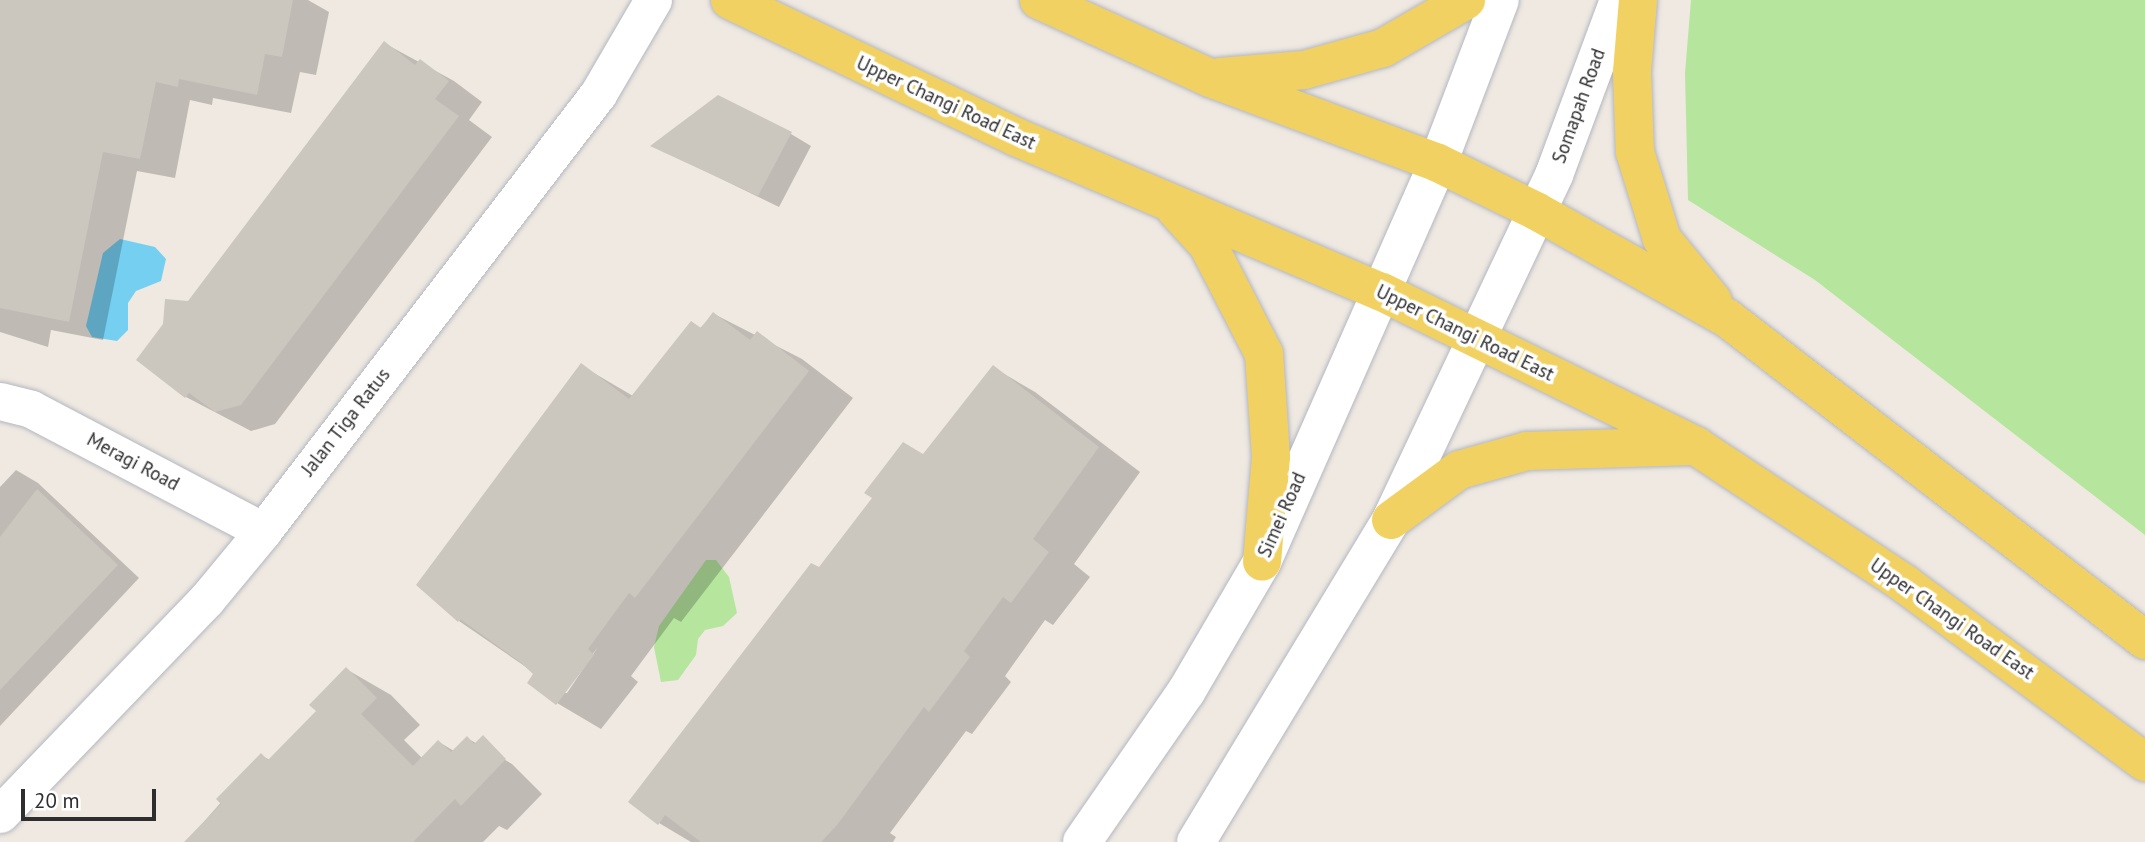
<!DOCTYPE html>
<html>
<head>
<meta charset="utf-8">
<style>
	body { margin:0 }
	#map { position:relative; width:2145px; height:842px; overflow:hidden; background:#efe9e1; font-family:"PT Sans",sans-serif }
	div>[style] { position:absolute }
	[style*='--x'] { left:calc(var(--x)*1px); top:calc(var(--y)*1px); width:calc(var(--w)*1px); rotate:calc(var(--a)*1deg) }
	.green>* { inset:0; background:#b6e59e }
	.water>* { inset:0; background:#75cff0 }
	.shadow>* { inset:0; background:#0003 }
	.building>* { inset:0; background:#cbc7bf }
	.roads { filter:drop-shadow(0 0 2px #b4b7c1) drop-shadow(0 0 2px #b4b7c1) }
	.minor>* { height:37px; margin:-18.5px; padding:0 18.5px; transform-origin:18.5px; border-radius:18.5px; background:#fff }
	.secondary>* { height:38px; margin:-19px; padding:0 19px; transform-origin:19px; border-radius:19px; background:#fff }
	.primary>* { height:38px; margin:-19px; padding:0 19px; transform-origin:19px; border-radius:19px; background:#f2d163 }
	span { translate:-50% -50%; white-space:nowrap; text-align:center; line-height:1.15; -webkit-text-stroke:7px #fff; paint-order:stroke }
	.street-label { font-size:19px; color:#2e2e2e }
	.scale { position:absolute; left:21px; top:789px; width:135px; height:32px; box-sizing:border-box; border:4px solid #2e2e2e; border-top:0; padding-left:9px; font-size:21px; line-height:24px; white-space:nowrap; color:#2e2e2e; -webkit-text-stroke:5px #fff; paint-order:stroke }
</style>
</head>
<body>
<div id="map">
	<div class="green">
		<i style="clip-path:polygon(1691px 0,2145px 0,2145px 535px,1815px 280px,1688px 200px,1685px 73px)"></i>
		<i style="clip-path:polygon(706px 560px,716px 560px,729px 577px,737px 613px,723px 626px,705px 630px,698px 639px,696px 655px,678px 680px,661px 682px,654px 647px,659px 626px)"></i>
	</div>
	<div class="water">
		<i style="clip-path:polygon(120px 239px,155px 247px,166px 259px,161px 281px,136px 291px,128px 303px,128px 330px,117px 341px,92px 337px,86px 326px,103px 253px)"></i>
	</div>
	<div class="shadow">
		<i style="clip-path:polygon(0 0,308px 0,329px 12px,316px 75px,300px 72px,291px 113px,213px 98px,212px 105px,190px 100px,175px 178px,137px 171px,103px 340px,51px 330px,48px 347px,0 332px)"></i>
		<i style="clip-path:polygon(384px 43px,454px 81px,482px 102px,469px 120px,492px 137px,275px 424px,251px 431px,186px 397px,189px 303px)"></i>
		<i style="clip-path:polygon(791px 134px,811px 146px,779px 207px,654px 146px)"></i>
		<i style="clip-path:polygon(evenodd,714px 314px,802px 359px,853px 398px,681px 622px,674px 618px,631px 676px,638px 682px,601px 729px,557px 703px,536px 674px,459px 621px,582px 366px,633px 396px,714px 314px,598px 647px,567px 693px,563px 693px,598px 647px)"></i>
		<i style="clip-path:polygon(994px 368px,1035px 392px,1140px 472px,1074px 564px,1090px 577px,1053px 625px,1045px 620px,1005px 676px,1011px 682px,972px 734px,966px 731px,890px 833px,896px 837px,893px 842px,691px 842px,659px 823px,819px 569px,924px 456px)"></i>
		<i style="clip-path:polygon(16px 470px,38px 483px,139px 578px,0 726px,0 487px)"></i>
		<i style="clip-path:polygon(346px 669px,391px 695px,420px 725px,404px 740px,422px 758px,439px 742px,454px 751px,467px 738px,512px 764px,542px 794px,507px 830px,499px 826px,483px 842px,186px 842px,262px 756px,270px 760px,318px 711px)"></i>
	</div>
	<div class="building">
		<i style="clip-path:polygon(0 0,293px 0,282px 57px,265px 54px,257px 95px,179px 79px,178px 87px,156px 82px,140px 159px,103px 152px,69px 322px,0 308px)"></i>
		<i style="clip-path:polygon(384px 41px,415px 65px,420px 59px,449px 81px,435px 99px,459px 116px,241px 405px,215px 412px,189px 393px,185px 398px,136px 360px,163px 324px,165px 299px,188px 301px)"></i>
		<i style="clip-path:polygon(718px 95px,792px 132px,758px 196px,650px 146px)"></i>
		<i style="clip-path:polygon(713px 312px,750px 340px,757px 331px,809px 371px,635px 598px,629px 593px,588px 649px,594px 655px,556px 705px,527px 683px,533px 674px,520px 662px,460px 619px,458px 622px,416px 585px,581px 363px,629px 399px,691px 321px,701px 328px)"></i>
		<i style="clip-path:polygon(993px 365px,1099px 447px,1033px 539px,1049px 552px,1011px 603px,1003px 597px,964px 651px,970px 657px,929px 712px,924px 707px,837px 825px,821px 842px,701px 842px,665px 815px,658px 825px,628px 802px,811px 563px,819px 567px,872px 498px,864px 493px,903px 442px,923px 454px)"></i>
		<i style="clip-path:polygon(37px 489px,118px 565px,0 690px,0 537px)"></i>
		<i style="clip-path:polygon(346px 667px,377px 698px,361px 714px,413px 766px,438px 740px,451px 752px,467px 736px,474px 744px,483px 735px,506px 759px,461px 806px,455px 799px,413px 842px,184px 842px,221px 804px,216px 799px,261px 753px,268px 760px,316px 711px,309px 705px)"></i>
	</div>
	<div class="roads">
		<div class="minor">
			<i style="--x:0;--y:401;--w:32;--a:14"></i>
			<i style="--x:31;--y:409;--w:262;--a:27.7"></i>
			<i style="--x:0;--y:814;--w:297;--a:-46.1"></i>
			<i style="--x:206;--y:600;--w:89;--a:-50.4"></i>
			<i style="--x:263;--y:531;--w:551;--a:-52.53"></i>
			<i style="--x:598;--y:94;--w:109;--a:-59.7"></i>
		</div>
		<div class="secondary">
			<i style="--x:1082;--y:842;--w:183;--a:-55.3"></i>
			<i style="--x:1186;--y:692;--w:151;--a:-59.7"></i>
			<i style="--x:1262;--y:562;--w:436;--a:-66.2"></i>
			<i style="--x:1438;--y:163;--w:174;--a:-69.2"></i>
			<i style="--x:1196;--y:842;--w:376;--a:-58.8"></i>
			<i style="--x:1391;--y:520;--w:382;--a:-64.7"></i>
			<i style="--x:1554;--y:175;--w:187;--a:-69.6"></i>
		</div>
		<div class="primary">
			<i style="--x:730;--y:0;--w:317;--a:25.6"></i>
			<i style="--x:1016;--y:137;--w:397;--a:23"></i>
			<i style="--x:1382;--y:292;--w:350;--a:26.1"></i>
			<i style="--x:1696;--y:446;--w:250;--a:33.4"></i>
			<i style="--x:1905;--y:584;--w:299;--a:36.6"></i>
			<i style="--x:1039;--y:0;--w:188;--a:24.5"></i>
			<i style="--x:1210;--y:78;--w:243;--a:20.4"></i>
			<i style="--x:1438;--y:163;--w:109;--a:26.1"></i>
			<i style="--x:1536;--y:211;--w:219;--a:29.3"></i>
			<i style="--x:1727;--y:318;--w:528;--a:37.61"></i>
			<i style="--x:1638;--y:0;--w:72;--a:94.8"></i>
			<i style="--x:1632;--y:72;--w:80;--a:87.9"></i>
			<i style="--x:1635;--y:152;--w:91;--a:72.8"></i>
			<i style="--x:1662;--y:239;--w:80;--a:50.6"></i>
			<i style="--x:1220;--y:77;--w:84;--a:-4.8"></i>
			<i style="--x:1304;--y:70;--w:82;--a:-15.6"></i>
			<i style="--x:1383;--y:48;--w:96;--a:-30"></i>
			<i style="--x:1176;--y:210;--w:47;--a:47.6"></i>
			<i style="--x:1208;--y:245;--w:123;--a:62.8"></i>
			<i style="--x:1264;--y:354;--w:103;--a:86.1"></i>
			<i style="--x:1271;--y:457;--w:105;--a:94.9"></i>
			<i style="--x:1391;--y:520;--w:84;--a:-36.3"></i>
			<i style="--x:1459;--y:470;--w:71;--a:-15.6"></i>
			<i style="--x:1527;--y:451;--w:164;--a:-1.7"></i>
		</div>
	</div>
	<div class="street-label">
		<span style="left:946px;top:103px;rotate:25deg">Upper Changi Road East</span>
		<span style="left:1579px;top:106px;rotate:-70deg">Somapah Road</span>
		<span style="left:1465px;top:333px;rotate:26deg">Upper Changi Road East</span>
		<span style="left:346px;top:422px;rotate:-52deg">Jalan Tiga Ratus</span>
		<span style="left:133px;top:462px;rotate:28deg">Meragi Road</span>
		<span style="left:1282px;top:515px;rotate:-66deg">Simei Road</span>
		<span style="left:1952px;top:619px;rotate:35deg">Upper Changi Road East</span>
	</div>
	<div class="scale">20 m</div>
</div>
</body>
</html>
